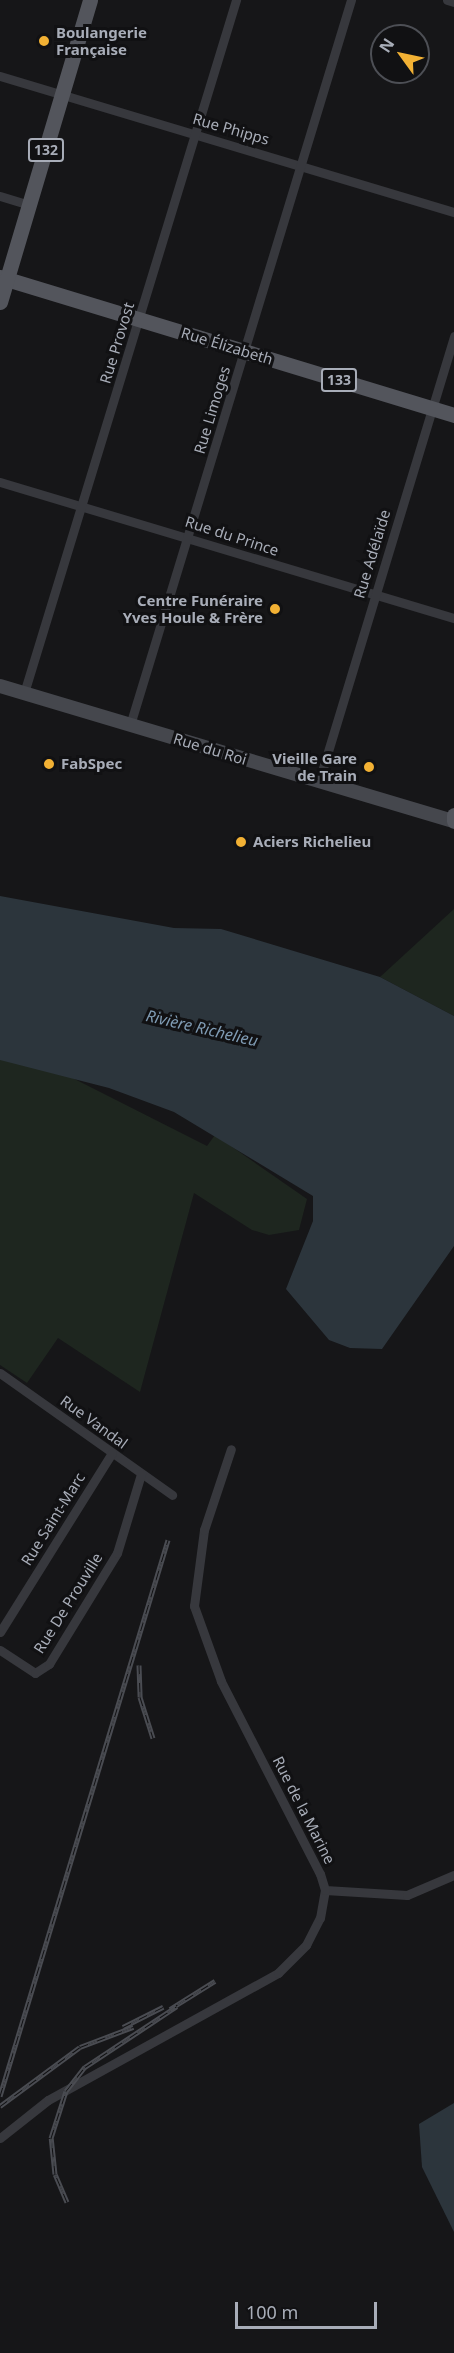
<!DOCTYPE html>
<html>
<head>
<meta charset="utf-8">
<style>
	body { margin:0 }
	#map { position:relative; width:454px; height:2353px; overflow:hidden; background:#161618; font-family:"Noto Sans",sans-serif }
	div>[style] { position:absolute }
	[style*='--x'] { left:calc(var(--x)*1px); top:calc(var(--y)*1px); width:calc(var(--w)*1px); rotate:calc(var(--a)*1deg) }
	.green>* { inset:0; background:#1e261f }
	.water>* { inset:0; background:#2c353c }
	.street>* { height:9px; margin:-4.5px; padding:0 4.5px; transform-origin:4.5px; border-radius:4.5px; background:#37383d }
	.secondary>* { height:14px; margin:-7px; padding:0 7px; transform-origin:7px; border-radius:7px; background:#45474d }
	.primary>* { height:15px; margin:-7.5px; padding:0 7.5px; transform-origin:7.5px; border-radius:7.5px; background:#53555c }
	.rail>* { height:5px; margin-top:-2.5px; transform-origin:0; background:repeating-linear-gradient(90deg,#111113 0 9px,#4a4c52 0 18px); box-sizing:border-box; border-block:2px solid #4a4c52 }
	.dots>* { width:16px; height:16px; translate:-50% -50%; box-sizing:border-box; border:3px solid #111113; border-radius:50% }
	span { translate:-50% -50%; white-space:nowrap; text-align:center; line-height:1.15; -webkit-text-stroke:6px #111113; paint-order:stroke }
	.shield-label span { padding:2px 4px; background:#111113; border:2px solid; border-radius:4px; -webkit-text-stroke-width:0 }
	.shield-label { font-size:14px; color:#a8adb8; font-weight:700 }
	.poi-label { font-size:15px; color:#a8adb8; font-weight:700 }
	.left { translate:0 -50%; text-align:left }
	.right { translate:-100% -50%; text-align:right }
	.street-label { font-size:15px; color:#a8adb8 }
	.water-label { font-size:16px; color:#7f9bb3; font-style:italic }
	.north { position:absolute; left:370px; top:24px; width:60px; height:60px; box-sizing:border-box; background:#111113; border:2px solid #4d4f55; border-radius:50%; rotate:303deg; font-size:16px; font-weight:700; line-height:24px; text-align:center; color:#a8adb8 }
	.north::after { content:''; display:block; margin:auto; width:21px; height:27px; background:#f2b134; clip-path:polygon(50% 0,100% 100%,50% 72%,0 100%) }
	.scale { position:absolute; left:235px; top:2302px; width:142px; height:27px; box-sizing:border-box; border:3px solid #a8adb8; border-top:0; padding-left:8px; font-size:18px; line-height:21px; white-space:nowrap; color:#a8adb8; -webkit-text-stroke:4px #111113; paint-order:stroke }
</style>
</head>
<body>
<div id="map">
	<div class="green">
		<i style="clip-path:polygon(454px 909px,454px 1016px,380px 977px)"></i>
		<i style="clip-path:polygon(0 1052px,33px 1058px,207px 1146px,215px 1135px,307px 1199px,299px 1230px,269px 1235px,252px 1230px,194px 1193px,140px 1392px,58px 1338px,27px 1383px,0 1365px)"></i>
	</div>
	<div class="water">
		<i style="clip-path:polygon(0 896px,174px 928px,221px 929px,380px 977px,454px 1016px,454px 1246px,382px 1349px,350px 1348px,329px 1340px,286px 1289px,313px 1221px,313px 1196px,174px 1112px,109px 1088px,0 1060px)"></i>
		<i style="clip-path:polygon(454px 2103px,454px 2232px,422px 2167px,419px 2124px)"></i>
	</div>
	<div class="street">
		<i style="--x:447;--y:0;--w:7;--a:16"></i>
		<i style="--x:0;--y:76;--w:474;--a:16.7"></i>
		<i style="--x:0;--y:196;--w:30;--a:17"></i>
		<i style="--x:0;--y:482;--w:474;--a:16.7"></i>
		<i style="--x:24;--y:693;--w:725;--a:-72.99"></i>
		<i style="--x:130;--y:725;--w:758;--a:-73.05"></i>
		<i style="--x:319;--y:781;--w:465;--a:-73.1"></i>
		<i style="--x:0;--y:1373;--w:211;--a:35.3"></i>
		<i style="--x:0;--y:1632;--w:211;--a:-58"></i>
		<i style="--x:0;--y:1650;--w:42;--a:33.3"></i>
		<i style="--x:35;--y:1673;--w:17;--a:-33"></i>
		<i style="--x:49;--y:1664;--w:130;--a:-58.5"></i>
		<i style="--x:117;--y:1553;--w:83;--a:-73.1"></i>
		<i style="--x:325;--y:1890;--w:82;--a:3.5"></i>
		<i style="--x:407;--y:1895;--w:51;--a:-23.1"></i>
		<i style="--x:0;--y:2138;--w:61;--a:-38.4"></i>
		<i style="--x:48;--y:2100;--w:263;--a:-28.9"></i>
		<i style="--x:278;--y:1973;--w:40;--a:-45"></i>
		<i style="--x:306;--y:1945;--w:30;--a:-63"></i>
		<i style="--x:320;--y:1918;--w:28;--a:-80"></i>
		<i style="--x:325;--y:1890;--w:17;--a:-107"></i>
		<i style="--x:320;--y:1874;--w:217;--a:-117.2"></i>
		<i style="--x:221;--y:1681;--w:80;--a:-109.8"></i>
		<i style="--x:194;--y:1606;--w:77;--a:-82.5"></i>
		<i style="--x:204;--y:1530;--w:85;--a:-71.6"></i>
	</div>
	<div class="secondary">
		<i style="--x:0;--y:686;--w:472;--a:16.6"></i>
	</div>
	<div class="primary">
		<i style="--x:0;--y:277;--w:475;--a:16.9"></i>
		<i style="--x:0;--y:302;--w:315;--a:-73.4"></i>
		<i style="--x:454;--y:815;--w:6;--a:90"></i>
	</div>
	<div class="rail">
		<i style="--x:139;--y:1665;--w:32;--a:88"></i>
		<i style="--x:140;--y:1697;--w:43;--a:72.4"></i>
		<i style="--x:170;--y:2009;--w:53;--a:-31.9"></i>
		<i style="--x:123;--y:2027;--w:45;--a:-26.6"></i>
		<i style="--x:0;--y:2096;--w:581;--a:-73.19"></i>
		<i style="--x:0;--y:2106;--w:99;--a:-36.4"></i>
		<i style="--x:80;--y:2047;--w:57;--a:-20.7"></i>
		<i style="--x:67;--y:2202;--w:30;--a:-113"></i>
		<i style="--x:55;--y:2174;--w:36;--a:-96"></i>
		<i style="--x:51;--y:2138;--w:49;--a:-72.3"></i>
		<i style="--x:66;--y:2091;--w:31;--a:-52"></i>
		<i style="--x:85;--y:2067;--w:110;--a:-33.5"></i>
	</div>
	<div class="dots">
		<i style="left:44px;top:41px;background:#f2b134"></i>
		<i style="left:275px;top:609px;background:#f2b134"></i>
		<i style="left:49px;top:764px;background:#f2b134"></i>
		<i style="left:369px;top:767px;background:#f2b134"></i>
		<i style="left:241px;top:842px;background:#f2b134"></i>
	</div>
	<div class="shield-label">
		<span style="left:46px;top:150px">132</span>
		<span style="left:339px;top:380px">133</span>
	</div>
	<div class="poi-label">
		<span class="left" style="left:56px;top:41px">Boulangerie<br>Française</span>
		<span class="right" style="left:263px;top:609px">Centre Funéraire<br>Yves Houle &amp; Frère</span>
		<span class="right" style="left:357px;top:767px">Vieille Gare<br>de Train</span>
		<span class="left" style="left:61px;top:764px">FabSpec</span>
		<span class="left" style="left:253px;top:842px">Aciers Richelieu</span>
	</div>
	<div class="street-label">
		<span style="left:231px;top:129px;rotate:16deg">Rue Phipps</span>
		<span style="left:117px;top:343px;rotate:-73deg">Rue Provost</span>
		<span style="left:227px;top:346px;rotate:17deg">Rue Élizabeth</span>
		<span style="left:212px;top:410px;rotate:-73deg">Rue Limoges</span>
		<span style="left:232px;top:536px;rotate:18deg">Rue du Prince</span>
		<span style="left:372px;top:554px;rotate:-73deg">Rue Adélaïde</span>
		<span style="left:210px;top:749px;rotate:17deg">Rue du Roi</span>
		<span style="left:94px;top:1422px;rotate:36deg">Rue Vandal</span>
		<span style="left:53px;top:1519px;rotate:-58deg">Rue Saint-Marc</span>
		<span style="left:68px;top:1603px;rotate:-58deg">Rue De Prouville</span>
		<span style="left:304px;top:1810px;rotate:63deg">Rue de la Marine</span>
	</div>
	<div class="water-label">
		<span style="left:202px;top:1028px;rotate:13deg">Rivière Richelieu</span>
	</div>
	<div class="north">N</div>
	<div class="scale">100 m</div>
</div>
</body>
</html>
